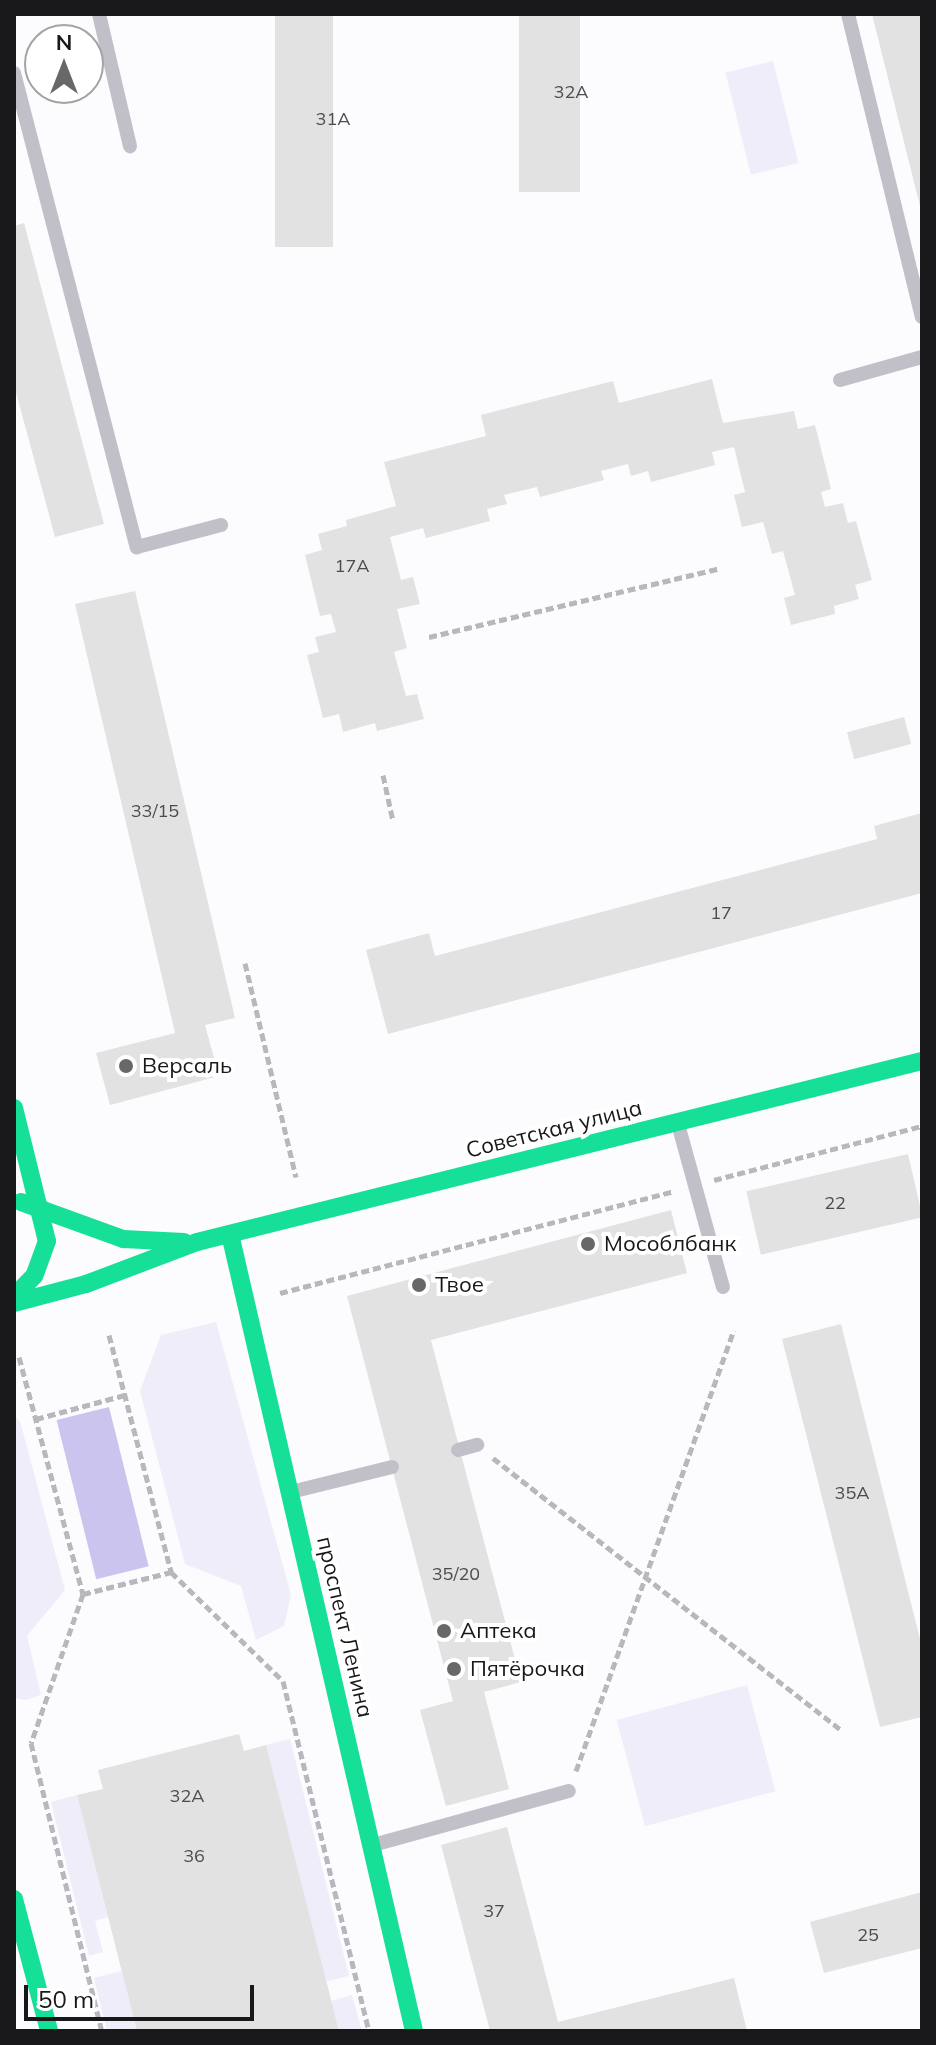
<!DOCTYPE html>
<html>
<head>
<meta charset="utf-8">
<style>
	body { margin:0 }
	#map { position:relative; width:936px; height:2045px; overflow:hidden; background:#fcfbfe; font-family:Mulish,sans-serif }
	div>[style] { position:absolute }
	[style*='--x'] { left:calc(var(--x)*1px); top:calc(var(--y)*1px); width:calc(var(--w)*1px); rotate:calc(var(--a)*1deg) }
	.green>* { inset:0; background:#efedfa; transform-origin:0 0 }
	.water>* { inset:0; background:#cbc4ef; transform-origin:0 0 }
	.building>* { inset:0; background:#e2e2e3; transform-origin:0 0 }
	.path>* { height:5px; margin-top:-2.5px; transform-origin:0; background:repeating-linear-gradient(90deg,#b8b7bd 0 8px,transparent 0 12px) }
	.lane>* { height:14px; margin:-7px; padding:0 7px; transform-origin:7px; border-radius:7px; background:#c1c0c8 }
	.fast>* { height:18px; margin:-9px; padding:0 9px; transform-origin:9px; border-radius:9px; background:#16e098 }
	.dots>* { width:22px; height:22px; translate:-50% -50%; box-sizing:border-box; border:4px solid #fff; border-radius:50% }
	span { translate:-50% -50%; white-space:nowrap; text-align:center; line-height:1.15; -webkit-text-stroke:8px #fff; paint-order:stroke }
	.number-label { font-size:18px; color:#4c4c4d }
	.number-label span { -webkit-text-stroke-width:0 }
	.poi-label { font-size:22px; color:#18181a }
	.left { translate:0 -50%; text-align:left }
	.street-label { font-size:22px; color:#18181a }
	.frame { position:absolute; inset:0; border:16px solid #18181a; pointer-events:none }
	.north { position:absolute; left:24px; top:24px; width:80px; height:80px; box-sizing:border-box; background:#fff; border:2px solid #a3a3a3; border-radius:50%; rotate:0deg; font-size:22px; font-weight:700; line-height:32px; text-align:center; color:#18181a }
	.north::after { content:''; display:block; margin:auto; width:28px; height:36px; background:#68676a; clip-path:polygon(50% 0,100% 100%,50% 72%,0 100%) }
	.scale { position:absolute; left:24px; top:1985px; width:230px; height:36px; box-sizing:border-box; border:4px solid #18181a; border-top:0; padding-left:10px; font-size:24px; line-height:28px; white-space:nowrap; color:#18181a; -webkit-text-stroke:6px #fff; paint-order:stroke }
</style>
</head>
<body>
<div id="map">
	<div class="green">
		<i style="left:773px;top:61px;width:105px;height:49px;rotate:76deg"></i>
		<i style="clip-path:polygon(216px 1322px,291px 1595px,284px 1626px,256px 1640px,241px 1586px,185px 1564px,140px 1391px,161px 1335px)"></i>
		<i style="clip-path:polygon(14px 1416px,20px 1421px,65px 1590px,27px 1636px,41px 1695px,26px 1700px,14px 1698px)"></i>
		<i style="left:747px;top:1685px;width:110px;height:135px;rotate:75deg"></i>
		<i style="left:290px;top:1739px;width:244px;height:25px;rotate:76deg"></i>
		<i style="clip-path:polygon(77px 1795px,108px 1917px,95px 1921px,103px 1952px,89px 1956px,51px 1802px)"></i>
		<i style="left:122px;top:1971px;width:62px;height:29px;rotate:76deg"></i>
		<i style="clip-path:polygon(352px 1995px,362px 2031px,339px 2031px,331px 2001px)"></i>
	</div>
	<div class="water">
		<i style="left:109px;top:1407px;width:164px;height:54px;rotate:76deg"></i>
	</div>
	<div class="building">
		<i style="left:275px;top:14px;width:58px;height:233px"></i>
		<i style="left:519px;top:14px;width:61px;height:178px"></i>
		<i style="clip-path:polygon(872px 14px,922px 14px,922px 210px,921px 210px)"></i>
		<i style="clip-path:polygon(24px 223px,104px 524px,55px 537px,14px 385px,14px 226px)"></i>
		<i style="clip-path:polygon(712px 379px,723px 423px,794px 411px,798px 429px,815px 425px,831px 489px,821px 492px,825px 507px,843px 503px,848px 523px,856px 521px,872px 580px,855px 585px,859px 599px,834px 606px,835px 614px,791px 625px,784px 598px,795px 595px,783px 551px,772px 554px,763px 522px,742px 527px,734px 495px,745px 492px,734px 447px,712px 452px,715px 465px,651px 482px,648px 471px,631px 476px,628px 464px,601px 471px,604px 480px,540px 497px,537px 487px,504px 495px,507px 504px,487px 509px,490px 521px,426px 538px,423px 528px,390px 537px,401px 580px,413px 577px,420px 604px,397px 609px,407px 648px,394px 652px,406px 696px,417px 694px,424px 719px,377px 731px,375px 723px,343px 732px,339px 714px,323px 718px,307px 655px,319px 652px,315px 637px,336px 632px,331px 614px,320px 616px,305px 555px,322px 550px,318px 534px,347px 526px,346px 520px,396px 506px,384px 462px,486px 436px,481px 415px,613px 381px,619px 403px)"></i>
		<i style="clip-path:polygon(135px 591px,235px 1018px,205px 1025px,219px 1076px,110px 1105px,96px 1053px,175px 1033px,75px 604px)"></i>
		<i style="left:904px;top:717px;width:28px;height:59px;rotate:75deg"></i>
		<i style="clip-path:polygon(922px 813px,922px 893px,388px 1034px,366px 950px,429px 933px,435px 956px,877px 839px,874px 826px)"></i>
		<i style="left:908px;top:1154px;width:65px;height:166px;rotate:77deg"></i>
		<i style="clip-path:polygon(671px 1210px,687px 1273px,431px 1340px,521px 1682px,484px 1692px,509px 1789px,446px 1806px,420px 1710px,453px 1701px,347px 1296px)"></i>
		<i style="clip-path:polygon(841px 1324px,922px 1647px,922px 1717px,880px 1727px,782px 1339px)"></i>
		<i style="clip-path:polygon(239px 1734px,244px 1751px,266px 1745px,339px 2031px,137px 2031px,77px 1795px,103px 1789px,98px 1770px)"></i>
		<i style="clip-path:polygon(507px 1827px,558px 2022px,734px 1978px,747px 2031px,490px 2031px,441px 1845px)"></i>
		<i style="clip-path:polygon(922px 1892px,922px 1948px,824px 1973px,810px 1922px)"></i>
	</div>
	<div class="path">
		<i style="--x:429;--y:637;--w:299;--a:-13.3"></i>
		<i style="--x:383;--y:775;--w:47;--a:77.7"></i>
		<i style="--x:245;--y:963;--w:220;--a:76.6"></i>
		<i style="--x:714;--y:1180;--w:215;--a:-14.6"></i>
		<i style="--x:280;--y:1293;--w:406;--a:-14.5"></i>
		<i style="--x:109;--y:1335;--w:245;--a:75.3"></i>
		<i style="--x:171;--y:1572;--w:156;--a:44.2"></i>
		<i style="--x:283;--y:1681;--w:360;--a:76.2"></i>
		<i style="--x:19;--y:1357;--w:245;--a:74.9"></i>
		<i style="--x:83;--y:1594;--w:158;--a:109.2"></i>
		<i style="--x:31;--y:1743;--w:297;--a:76.2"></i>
		<i style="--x:36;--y:1419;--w:92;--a:-15.1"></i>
		<i style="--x:493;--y:1458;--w:440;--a:38"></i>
		<i style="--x:83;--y:1594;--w:91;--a:-14"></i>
		<i style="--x:576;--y:1771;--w:468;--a:-70.3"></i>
	</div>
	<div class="lane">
		<i style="--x:99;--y:14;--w:136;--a:76.8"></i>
		<i style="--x:848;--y:14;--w:312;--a:76.3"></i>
		<i style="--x:14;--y:73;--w:490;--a:75.5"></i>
		<i style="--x:137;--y:547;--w:87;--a:-14.7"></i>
		<i style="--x:840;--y:380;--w:85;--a:-15.7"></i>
		<i style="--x:678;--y:1124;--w:169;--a:74.6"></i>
		<i style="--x:458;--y:1450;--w:20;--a:-15"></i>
		<i style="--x:291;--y:1492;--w:104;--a:-13.9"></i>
		<i style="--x:373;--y:1845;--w:203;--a:-15.4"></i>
	</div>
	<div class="fast">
		<i style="--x:14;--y:1108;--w:137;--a:76.1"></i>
		<i style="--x:47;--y:1241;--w:37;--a:110"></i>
		<i style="--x:34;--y:1276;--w:29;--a:134"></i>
		<i style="--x:21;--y:1202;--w:109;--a:19.9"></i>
		<i style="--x:123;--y:1239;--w:61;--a:2.8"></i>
		<i style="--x:230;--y:1234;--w:818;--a:77"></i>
		<i style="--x:14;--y:1303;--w:74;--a:-14.8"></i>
		<i style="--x:86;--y:1284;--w:119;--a:-20.7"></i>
		<i style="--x:197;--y:1242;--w:747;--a:-14.02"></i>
		<i style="--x:14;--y:1899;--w:137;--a:75.1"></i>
	</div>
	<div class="dots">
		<i style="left:126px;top:1066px;background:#68676a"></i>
		<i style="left:588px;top:1244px;background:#68676a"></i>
		<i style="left:419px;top:1285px;background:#68676a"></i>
		<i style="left:444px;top:1631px;background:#68676a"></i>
		<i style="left:454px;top:1669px;background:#68676a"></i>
	</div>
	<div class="number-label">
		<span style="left:571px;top:92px">32А</span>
		<span style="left:333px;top:119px">31А</span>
		<span style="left:352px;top:566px">17А</span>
		<span style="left:155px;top:811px">33/15</span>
		<span style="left:721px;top:913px">17</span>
		<span style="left:835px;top:1203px">22</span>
		<span style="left:852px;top:1493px">35А</span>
		<span style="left:456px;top:1574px">35/20</span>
		<span style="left:187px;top:1796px">32А</span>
		<span style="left:194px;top:1856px">36</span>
		<span style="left:494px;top:1911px">37</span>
		<span style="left:868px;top:1935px">25</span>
	</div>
	<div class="poi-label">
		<span class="left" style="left:142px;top:1066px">Версаль</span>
		<span class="left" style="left:604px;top:1244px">Мособлбанк</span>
		<span class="left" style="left:435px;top:1285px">Твое</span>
		<span class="left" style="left:460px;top:1631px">Аптека</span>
		<span class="left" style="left:470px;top:1669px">Пятёрочка</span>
	</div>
	<div class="street-label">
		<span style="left:554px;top:1129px;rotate:-14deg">Советская улица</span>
		<span style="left:345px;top:1627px;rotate:77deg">проспект Ленина</span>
	</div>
	<div class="frame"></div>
	<div class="north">N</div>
	<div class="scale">50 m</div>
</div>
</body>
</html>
